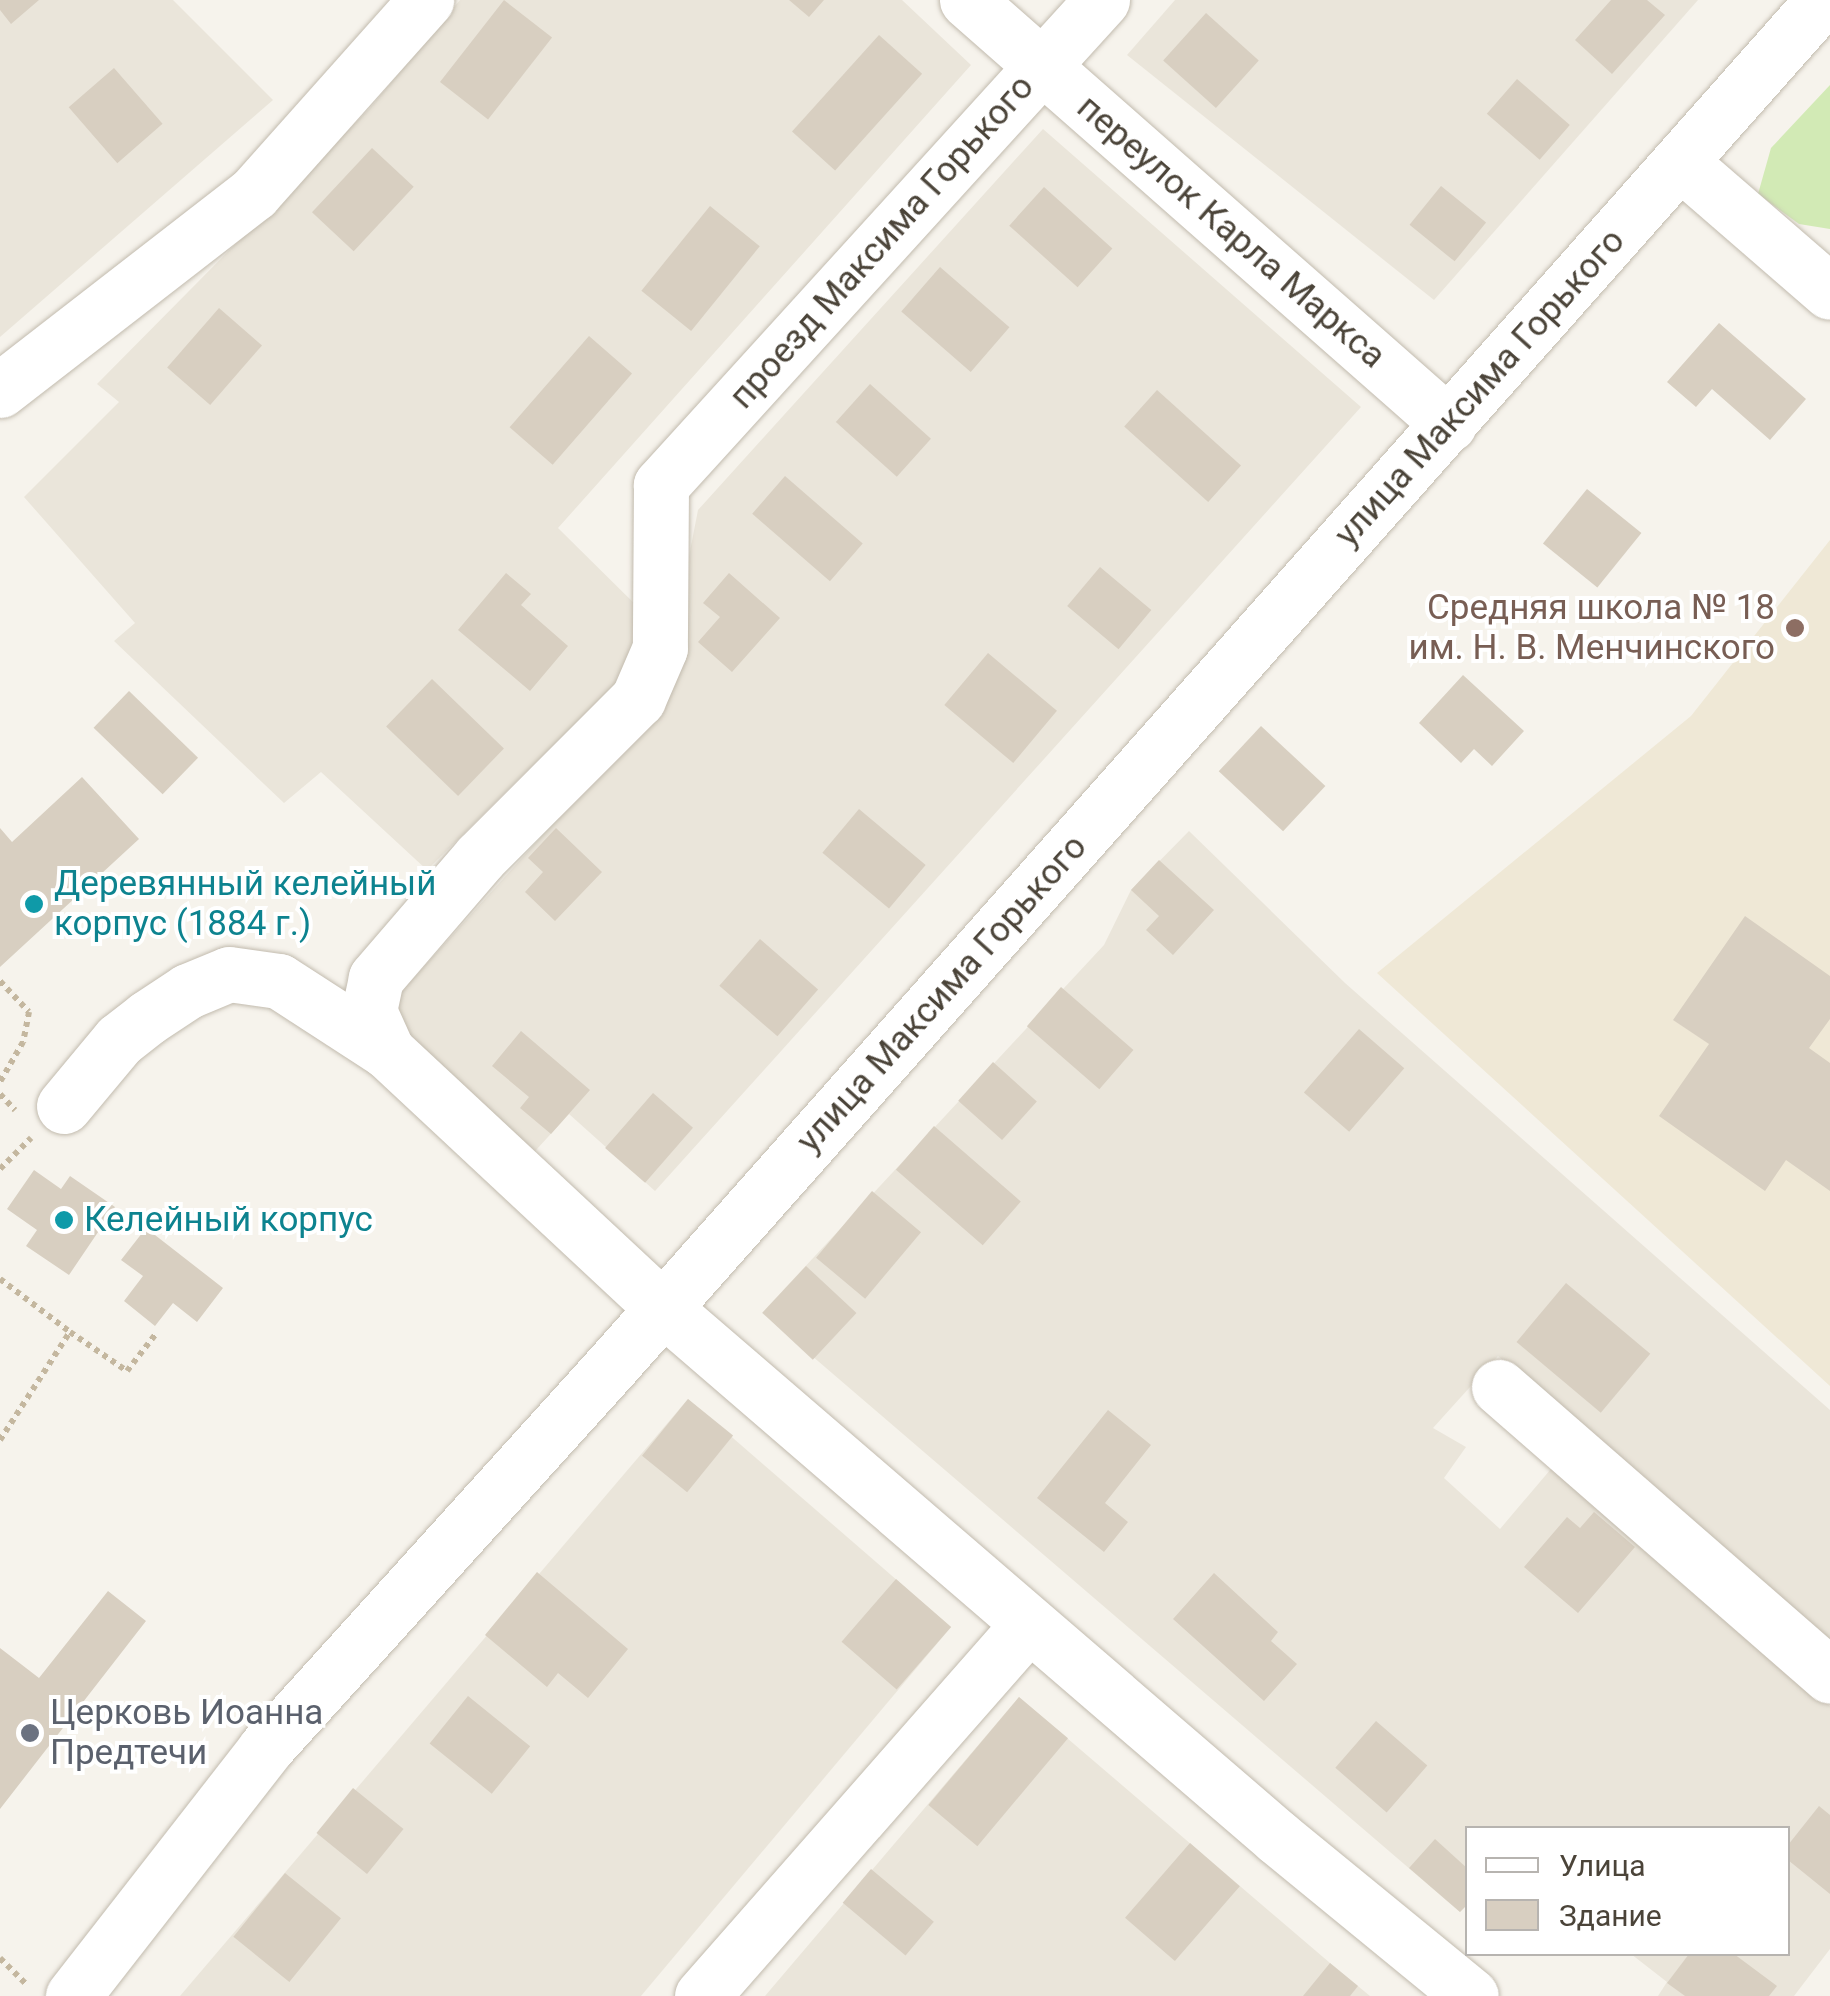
<!DOCTYPE html>
<html>
<head>
<meta charset="utf-8">
<style>
	body { margin:0 }
	#map { position:relative; width:1830px; height:1996px; overflow:hidden; background:#f6f3ec; font-family:Roboto,sans-serif }
	div>[style] { position:absolute }
	[style*='--x'] { left:calc(var(--x)*1px); top:calc(var(--y)*1px); width:calc(var(--w)*1px); rotate:calc(var(--a)*1deg) }
	.residential>* { inset:0; background:#eae5da }
	.education>* { inset:0; background:#efe8d6 }
	.green>* { inset:0; background:#d2eab5 }
	.building>* { inset:0; background:#d8cfc1; transform-origin:0 0 }
	.path>* { height:6px; margin-top:-3px; transform-origin:0; background:repeating-linear-gradient(90deg,#c4b79f 0 5px,transparent 0 10px) }
	.roads { filter:drop-shadow(0 0 2px #c2bbae) drop-shadow(0 0 2px #c2bbae) }
	.minor>* { height:55px; margin:-27.5px; padding:0 27.5px; transform-origin:27.5px; border-radius:27.5px; background:#fff }
	.dots>* { width:28px; height:28px; translate:-50% -50%; box-sizing:border-box; border:5px solid #fff; border-radius:50% }
	span { translate:-50% -50%; white-space:nowrap; text-align:center; line-height:1.15; -webkit-text-stroke:8px #fff; paint-order:stroke }
	.street-label { font-size:35px; color:#4b4439 }
	.education-label { font-size:35px; color:#785e54 }
	.right { translate:-100% -50%; text-align:right }
	.culture-label { font-size:35px; color:#0d838f }
	.left { translate:0 -50%; text-align:left }
	.worship-label { font-size:35px; color:#5b616d }
	.legend { position:absolute; left:1465px; top:1826px; width:325px; height:130px; box-sizing:border-box; background:#fff; border:2px solid #b7b4b0; margin:0; padding:12px 18px; list-style:none; font-size:30px; color:#4b4439 }
	.legend li { display:flex; align-items:center; gap:20px; height:50px }
	.legend b { width:50px; border:2px solid #b7b4b0 }
</style>
</head>
<body>
<div id="map">
	<div class="residential">
		<i style="clip-path:polygon(0 0,173px 0,273px 100px,0 337px)"></i>
		<i style="clip-path:polygon(460px 0,902px 0,971px 65px,558px 528px,648px 617px,630px 669px,427px 870px,321px 772px,284px 803px,114px 641px,135px 623px,24px 497px,119px 402px,97px 384px,370px 108px)"></i>
		<i style="clip-path:polygon(1175px 0,1698px 0,1434px 300px,1127px 55px)"></i>
		<i style="clip-path:polygon(1043px 129px,1361px 407px,655px 1191px,569px 1114px,526px 1161px,393px 1038px,393px 1001px,640px 727px,671px 649px,698px 510px)"></i>
		<i style="clip-path:polygon(1189px 831px,1345px 983px,1830px 1410px,1830px 1652px,1498px 1356px,1433px 1428px,1466px 1447px,1444px 1478px,1500px 1529px,1556px 1463px,1830px 1706px,1830px 1949px,1794px 1996px,1658px 1996px,1667px 1982px,1631px 1954px,1788px 1954px,1788px 1828px,1468px 1828px,1467px 1904px,1460px 1912px,762px 1313px,1104px 945px,1131px 890px)"></i>
		<i style="clip-path:polygon(688px 1399px,951px 1627px,641px 1996px,180px 1996px)"></i>
		<i style="clip-path:polygon(1019px 1697px,1330px 1963px,1370px 1996px,765px 1996px)"></i>
	</div>
	<div class="education">
		<i style="clip-path:polygon(1830px 540px,1830px 1386px,1377px 973px,1691px 716px)"></i>
	</div>
	<div class="green">
		<i style="clip-path:polygon(1830px 85px,1830px 229px,1799px 224px,1758px 194px,1771px 148px)"></i>
	</div>
	<div class="building">
		<i style="clip-path:polygon(0 0,39px 0,11px 24px,0 10px)"></i>
		<i style="left:504px;top:0;width:61px;height:104px;rotate:38deg"></i>
		<i style="clip-path:polygon(789px 0,824px 0,809px 17px)"></i>
		<i style="clip-path:polygon(1611px 0,1647px 0,1665px 15px,1612px 74px,1575px 40px)"></i>
		<i style="left:1206px;top:13px;width:71px;height:64px;rotate:42deg"></i>
		<i style="left:879px;top:35px;width:58px;height:130px;rotate:42deg"></i>
		<i style="left:114px;top:68px;width:74px;height:60px;rotate:49deg"></i>
		<i style="left:1517px;top:79px;width:70px;height:46px;rotate:41deg"></i>
		<i style="left:372px;top:148px;width:57px;height:88px;rotate:43deg"></i>
		<i style="left:1441px;top:186px;width:58px;height:50px;rotate:39deg"></i>
		<i style="left:1044px;top:187px;width:92px;height:52px;rotate:42deg"></i>
		<i style="left:710px;top:206px;width:64px;height:109px;rotate:39deg"></i>
		<i style="left:940px;top:267px;width:92px;height:59px;rotate:41deg"></i>
		<i style="left:219px;top:308px;width:57px;height:79px;rotate:41deg"></i>
		<i style="clip-path:polygon(1719px 323px,1806px 399px,1770px 440px,1712px 389px,1696px 407px,1667px 382px)"></i>
		<i style="left:589px;top:336px;width:57px;height:121px;rotate:41deg"></i>
		<i style="left:870px;top:384px;width:82px;height:51px;rotate:42deg"></i>
		<i style="left:1157px;top:390px;width:113px;height:49px;rotate:42deg"></i>
		<i style="left:785px;top:476px;width:103px;height:50px;rotate:41deg"></i>
		<i style="left:1587px;top:489px;width:70px;height:70px;rotate:39deg"></i>
		<i style="left:1100px;top:567px;width:67px;height:51px;rotate:40deg"></i>
		<i style="clip-path:polygon(506px 573px,531px 594px,521px 605px,568px 646px,530px 691px,458px 630px)"></i>
		<i style="clip-path:polygon(729px 573px,780px 618px,732px 672px,698px 642px,720px 617px,703px 603px)"></i>
		<i style="left:988px;top:653px;width:90px;height:68px;rotate:40deg"></i>
		<i style="clip-path:polygon(1463px 675px,1524px 731px,1492px 766px,1474px 749px,1461px 763px,1419px 723px)"></i>
		<i style="left:432px;top:679px;width:100px;height:66px;rotate:44deg"></i>
		<i style="left:129px;top:691px;width:96px;height:51px;rotate:44deg"></i>
		<i style="left:1261px;top:726px;width:88px;height:62px;rotate:43deg"></i>
		<i style="clip-path:polygon(82px 777px,139px 839px,0 967px,0 828px,12px 842px)"></i>
		<i style="left:859px;top:809px;width:87px;height:57px;rotate:40deg"></i>
		<i style="clip-path:polygon(556px 828px,602px 872px,555px 921px,525px 892px,543px 872px,528px 858px)"></i>
		<i style="clip-path:polygon(1159px 860px,1214px 910px,1173px 955px,1146px 930px,1159px 916px,1131px 890px)"></i>
		<i style="clip-path:polygon(1745px 916px,1830px 976px,1830px 1019px,1809px 1048px,1830px 1063px,1830px 1191px,1786px 1160px,1765px 1191px,1659px 1116px,1709px 1044px,1673px 1020px)"></i>
		<i style="left:760px;top:939px;width:77px;height:62px;rotate:41deg"></i>
		<i style="left:1061px;top:987px;width:96px;height:52px;rotate:41deg"></i>
		<i style="left:1359px;top:1029px;width:60px;height:84px;rotate:41deg"></i>
		<i style="clip-path:polygon(521px 1031px,590px 1090px,551px 1134px,520px 1108px,529px 1097px,492px 1066px)"></i>
		<i style="left:993px;top:1062px;width:59px;height:52px;rotate:42deg"></i>
		<i style="left:653px;top:1093px;width:53px;height:73px;rotate:41deg"></i>
		<i style="left:934px;top:1126px;width:115px;height:58px;rotate:41deg"></i>
		<i style="clip-path:polygon(34px 1170px,61px 1189px,70px 1176px,115px 1207px,69px 1275px,26px 1246px,37px 1230px,7px 1209px)"></i>
		<i style="left:872px;top:1191px;width:64px;height:87px;rotate:40deg"></i>
		<i style="clip-path:polygon(146px 1228px,223px 1288px,197px 1322px,173px 1303px,155px 1326px,124px 1301px,143px 1276px,121px 1260px)"></i>
		<i style="left:806px;top:1266px;width:69px;height:64px;rotate:43deg"></i>
		<i style="left:1566px;top:1283px;width:110px;height:77px;rotate:40deg"></i>
		<i style="left:688px;top:1399px;width:58px;height:73px;rotate:39deg"></i>
		<i style="clip-path:polygon(1108px 1410px,1151px 1445px,1105px 1503px,1128px 1522px,1104px 1552px,1037px 1498px)"></i>
		<i style="clip-path:polygon(1594px 1512px,1635px 1547px,1578px 1613px,1524px 1567px,1567px 1517px,1580px 1528px)"></i>
		<i style="clip-path:polygon(537px 1572px,628px 1649px,588px 1698px,558px 1673px,547px 1687px,485px 1635px)"></i>
		<i style="clip-path:polygon(1214px 1573px,1278px 1632px,1271px 1641px,1297px 1664px,1264px 1701px,1173px 1619px)"></i>
		<i style="left:896px;top:1579px;width:73px;height:83px;rotate:41deg"></i>
		<i style="clip-path:polygon(108px 1591px,146px 1621px,0 1809px,0 1648px,39px 1678px)"></i>
		<i style="left:468px;top:1696px;width:80px;height:61px;rotate:39deg"></i>
		<i style="left:1019px;top:1697px;width:64px;height:141px;rotate:40deg"></i>
		<i style="left:1376px;top:1721px;width:68px;height:62px;rotate:41deg"></i>
		<i style="left:353px;top:1788px;width:65px;height:58px;rotate:39deg"></i>
		<i style="clip-path:polygon(1819px 1806px,1830px 1815px,1830px 1894px,1788px 1860px,1788px 1845px)"></i>
		<i style="clip-path:polygon(1435px 1839px,1468px 1869px,1468px 1904px,1460px 1912px,1409px 1868px)"></i>
		<i style="left:1190px;top:1843px;width:66px;height:99px;rotate:41deg"></i>
		<i style="left:871px;top:1869px;width:82px;height:44px;rotate:40deg"></i>
		<i style="left:285px;top:1873px;width:72px;height:82px;rotate:39deg"></i>
		<i style="clip-path:polygon(1689px 1954px,1734px 1954px,1777px 1986px,1769px 1996px,1685px 1996px,1667px 1983px)"></i>
		<i style="clip-path:polygon(1330px 1963px,1358px 1986px,1350px 1996px,1303px 1996px)"></i>
	</div>
	<div class="path">
		<i style="--x:0;--y:981;--w:42;--a:46.9"></i>
		<i style="--x:29;--y:1012;--w:31;--a:101"></i>
		<i style="--x:23;--y:1042;--w:46;--a:119.9"></i>
		<i style="--x:0;--y:1094;--w:22;--a:47"></i>
		<i style="--x:0;--y:1169;--w:44;--a:-45"></i>
		<i style="--x:0;--y:1279;--w:88;--a:37.1"></i>
		<i style="--x:0;--y:1440;--w:129;--a:-57.1"></i>
		<i style="--x:70;--y:1332;--w:69;--a:34.4"></i>
		<i style="--x:127;--y:1371;--w:46;--a:-52.1"></i>
		<i style="--x:0;--y:1958;--w:38;--a:45"></i>
	</div>
	<div class="roads">
		<div class="minor">
			<i style="--x:967;--y:0;--w:642;--a:41.34"></i>
			<i style="--x:1102;--y:0;--w:656;--a:132.28"></i>
			<i style="--x:661;--y:485;--w:163;--a:90.4"></i>
			<i style="--x:660;--y:648;--w:56;--a:113.3"></i>
			<i style="--x:638;--y:699;--w:223;--a:135"></i>
			<i style="--x:480;--y:857;--w:160;--a:130.7"></i>
			<i style="--x:376;--y:978;--w:34;--a:102"></i>
			<i style="--x:369;--y:1011;--w:44;--a:65.8"></i>
			<i style="--x:387;--y:1051;--w:377;--a:43"></i>
			<i style="--x:663;--y:1308;--w:812;--a:40.75"></i>
			<i style="--x:1278;--y:1838;--w:249;--a:39.3"></i>
			<i style="--x:1680;--y:162;--w:198;--a:40.9"></i>
			<i style="--x:0;--y:390;--w:321;--a:-37.8"></i>
			<i style="--x:254;--y:193;--w:259;--a:-48.3"></i>
			<i style="--x:64;--y:1106;--w:86;--a:-50.2"></i>
			<i style="--x:119;--y:1040;--w:36;--a:-38"></i>
			<i style="--x:147;--y:1018;--w:49;--a:-33.4"></i>
			<i style="--x:188;--y:991;--w:44;--a:-22.5"></i>
			<i style="--x:229;--y:974;--w:50;--a:8"></i>
			<i style="--x:279;--y:981;--w:129;--a:32.9"></i>
			<i style="--x:1499;--y:1387;--w:439;--a:41.1"></i>
			<i style="--x:73;--y:1996;--w:313;--a:-52.1"></i>
			<i style="--x:265;--y:1749;--w:522;--a:-47.87"></i>
			<i style="--x:615;--y:1362;--w:1821;--a:-48.43"></i>
			<i style="--x:702;--y:1996;--w:495;--a:-48.7"></i>
		</div>
	</div>
	<div class="dots">
		<i style="left:1795px;top:628px;background:#8d6e63"></i>
		<i style="left:34px;top:904px;background:#0f9aa8"></i>
		<i style="left:64px;top:1220px;background:#0f9aa8"></i>
		<i style="left:30px;top:1733px;background:#6b7280"></i>
	</div>
	<div class="street-label">
		<span style="left:1231px;top:232px;rotate:41deg">переулок Карла Маркса</span>
		<span style="left:882px;top:242px;rotate:-48deg">проезд Максима Горького</span>
		<span style="left:1480px;top:388px;rotate:-48deg">улица Максима Горького</span>
		<span style="left:942px;top:994px;rotate:-48deg">улица Максима Горького</span>
	</div>
	<div class="education-label">
		<span class="right" style="left:1775px;top:628px">Средняя школа № 18<br>им. Н. В. Менчинского</span>
	</div>
	<div class="culture-label">
		<span class="left" style="left:54px;top:904px">Деревянный келейный<br>корпус (1884 г.)</span>
		<span class="left" style="left:84px;top:1220px">Келейный корпус</span>
	</div>
	<div class="worship-label">
		<span class="left" style="left:50px;top:1733px">Церковь Иоанна<br>Предтечи</span>
	</div>
	<ul class="legend">
	<li><b style="height:12px;background:#fff"></b>Улица</li>
	<li><b style="height:28px;background:#d8cfc1"></b>Здание</li>
	</ul>
</div>
</body>
</html>
